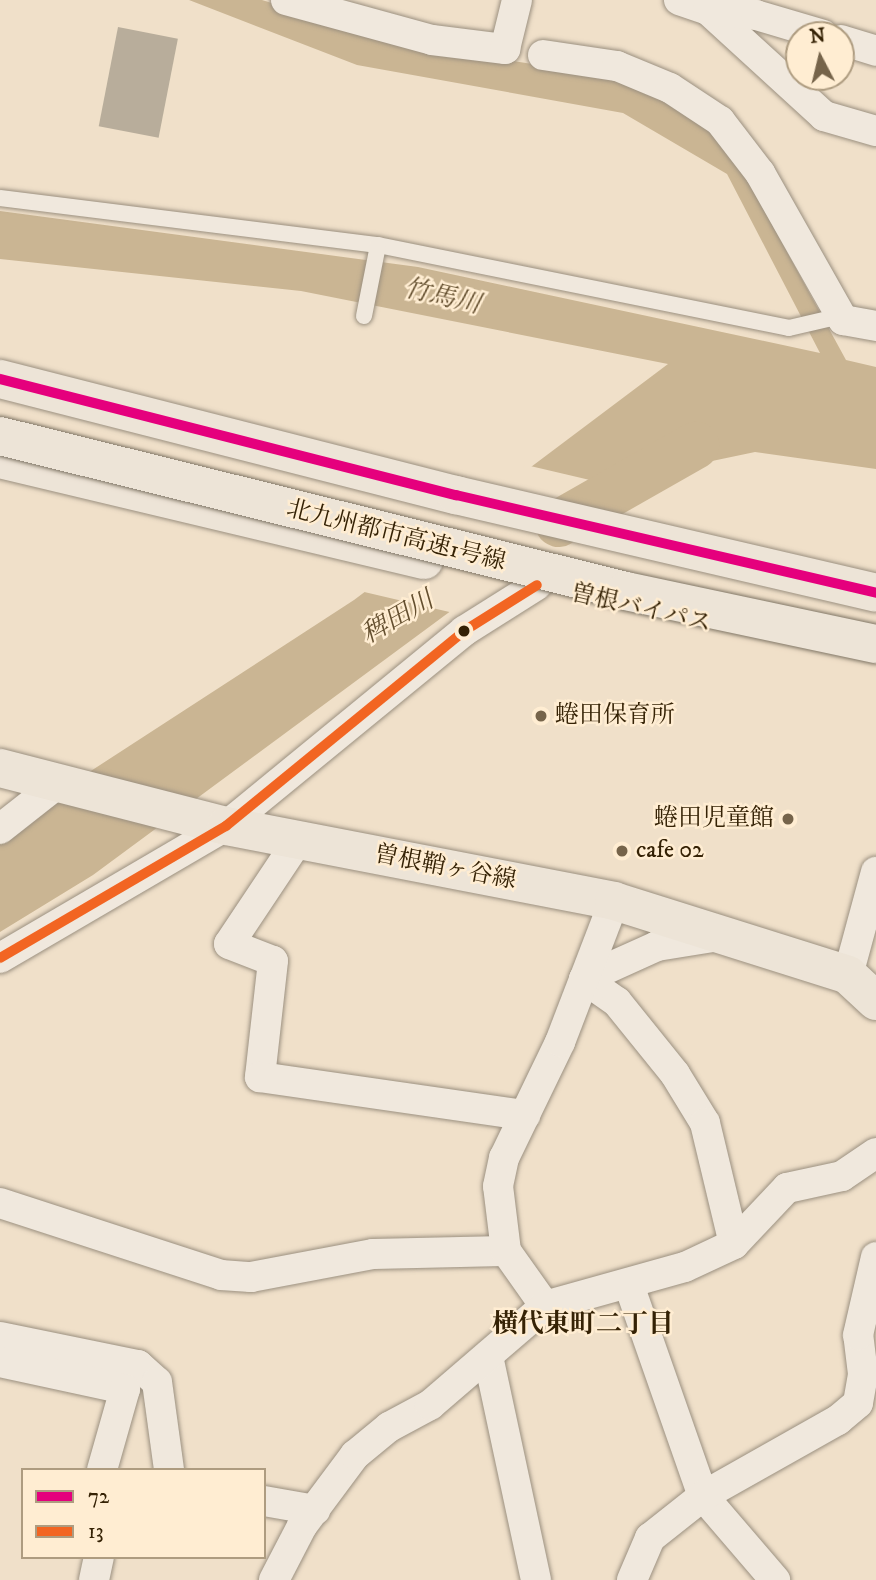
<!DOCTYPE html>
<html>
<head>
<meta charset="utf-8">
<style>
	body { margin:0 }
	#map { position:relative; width:876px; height:1580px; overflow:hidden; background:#f0e0c9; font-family:"IM FELL DW Pica","Noto Serif JP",serif }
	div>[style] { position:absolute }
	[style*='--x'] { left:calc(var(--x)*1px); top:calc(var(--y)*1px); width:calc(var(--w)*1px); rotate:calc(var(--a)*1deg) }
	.water>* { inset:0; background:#cab593 }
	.pier>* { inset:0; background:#f0e0c9 }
	.river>* { height:47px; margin:-23.5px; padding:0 23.5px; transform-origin:23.5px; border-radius:23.5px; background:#cab593 }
	.building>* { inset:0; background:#b8ad9b; transform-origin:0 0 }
	.roads { filter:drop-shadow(0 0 2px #9b9080) drop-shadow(0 0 2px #9b9080) }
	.lane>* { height:16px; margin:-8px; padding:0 8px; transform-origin:8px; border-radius:8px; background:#f0e8dd }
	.street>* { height:30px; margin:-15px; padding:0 15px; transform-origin:15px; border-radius:15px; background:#f0e8dd }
	.primary>* { height:38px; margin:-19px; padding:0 19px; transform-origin:19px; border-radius:19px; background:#ede4d7 }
	.highway>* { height:38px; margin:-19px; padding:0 19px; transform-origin:19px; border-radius:19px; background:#ede4d7 }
	.bridges { filter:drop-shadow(0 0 2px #807666) drop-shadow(0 0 2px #807666) }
	.highway-bridge>* { height:38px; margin:-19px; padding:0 19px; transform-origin:19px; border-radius:19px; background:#ede4d7 }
	.bus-1>* { height:10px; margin:-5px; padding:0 5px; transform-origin:5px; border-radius:5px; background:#e5007d }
	.bus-2>* { height:10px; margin:-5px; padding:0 5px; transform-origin:5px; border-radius:5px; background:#f26522 }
	.dots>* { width:19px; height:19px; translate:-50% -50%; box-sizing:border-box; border:4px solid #ffedd2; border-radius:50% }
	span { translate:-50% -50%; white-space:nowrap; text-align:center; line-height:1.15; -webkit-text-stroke:5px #ffedd2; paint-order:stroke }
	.street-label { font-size:24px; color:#352205 }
	.poi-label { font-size:24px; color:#352205 }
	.left { translate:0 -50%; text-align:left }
	.right { translate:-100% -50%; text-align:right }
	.water-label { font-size:26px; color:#644f2f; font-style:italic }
	.neighbourhood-label { font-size:26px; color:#352205; font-weight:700 }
	.legend { position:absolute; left:21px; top:1468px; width:245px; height:91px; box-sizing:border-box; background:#ffedd2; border:2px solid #ae9c80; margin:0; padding:9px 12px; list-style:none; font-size:21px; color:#352205 }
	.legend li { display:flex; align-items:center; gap:14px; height:35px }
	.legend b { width:35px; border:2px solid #ae9c80 }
	.north { position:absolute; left:785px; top:21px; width:70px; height:70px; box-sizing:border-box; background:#ffedd2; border:2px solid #ae9c80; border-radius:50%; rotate:353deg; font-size:19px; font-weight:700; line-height:28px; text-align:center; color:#352205 }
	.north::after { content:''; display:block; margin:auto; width:24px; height:32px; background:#76644a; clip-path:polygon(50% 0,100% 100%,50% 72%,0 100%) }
</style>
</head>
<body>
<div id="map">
	<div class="water">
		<i style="clip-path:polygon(189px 0,262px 0,403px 44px,617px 77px,664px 97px,698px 120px,738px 162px,846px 360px,876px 367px,876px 469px,755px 452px,631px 478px,93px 875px,0 932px,0 830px,354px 600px,668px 364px,301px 291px,0 259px,0 211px,418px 267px,820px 353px,727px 174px,623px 113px,357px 65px)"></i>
	</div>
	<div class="pier">
		<i style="clip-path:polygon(526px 465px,624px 488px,458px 614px,360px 591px)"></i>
	</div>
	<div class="river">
		<i style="--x:558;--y:523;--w:158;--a:-29.7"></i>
	</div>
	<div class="building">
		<i style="left:118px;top:27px;width:61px;height:101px;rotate:11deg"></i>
	</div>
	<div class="roads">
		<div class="lane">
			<i style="--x:0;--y:198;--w:381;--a:7.1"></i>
			<i style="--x:378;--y:245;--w:419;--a:11.4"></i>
			<i style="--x:789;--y:328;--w:53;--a:-13"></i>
			<i style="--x:364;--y:316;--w:72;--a:-78.8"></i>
		</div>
		<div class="street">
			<i style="--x:286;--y:0;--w:151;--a:15.3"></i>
			<i style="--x:432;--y:40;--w:74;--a:7"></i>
			<i style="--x:505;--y:49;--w:50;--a:-76.2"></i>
			<i style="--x:679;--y:0;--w:31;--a:19"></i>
			<i style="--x:708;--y:10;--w:157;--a:42.4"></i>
			<i style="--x:824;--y:116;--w:54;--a:16.1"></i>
			<i style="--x:708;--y:10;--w:48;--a:5.9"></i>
			<i style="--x:756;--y:15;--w:70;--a:16.6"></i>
			<i style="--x:841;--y:40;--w:37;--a:17"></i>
			<i style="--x:543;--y:55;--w:75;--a:8.5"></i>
			<i style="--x:617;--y:66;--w:57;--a:22.5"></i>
			<i style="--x:670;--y:88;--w:60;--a:33.4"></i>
			<i style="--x:720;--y:121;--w:66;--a:52.4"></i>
			<i style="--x:760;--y:173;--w:169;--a:60.5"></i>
			<i style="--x:843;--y:320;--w:34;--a:10"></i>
			<i style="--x:0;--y:829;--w:78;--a:-38.2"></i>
			<i style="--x:299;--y:839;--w:126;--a:123.7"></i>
			<i style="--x:229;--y:944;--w:47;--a:21.1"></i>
			<i style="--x:273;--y:961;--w:117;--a:96.4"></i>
			<i style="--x:260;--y:1077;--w:268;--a:8.2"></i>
			<i style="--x:0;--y:958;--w:262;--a:-30.3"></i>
			<i style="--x:226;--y:826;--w:308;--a:-39.3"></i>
			<i style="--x:464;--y:631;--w:86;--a:-32.2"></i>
			<i style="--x:848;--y:975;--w:107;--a:-74.8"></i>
			<i style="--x:584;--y:979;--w:40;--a:34.9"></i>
			<i style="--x:617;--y:1002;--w:92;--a:51.1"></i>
			<i style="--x:675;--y:1074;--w:57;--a:58.5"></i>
			<i style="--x:705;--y:1123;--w:124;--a:76.5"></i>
			<i style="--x:584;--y:979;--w:80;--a:-24.3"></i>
			<i style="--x:657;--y:946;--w:63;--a:-9.2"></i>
			<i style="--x:0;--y:1203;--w:232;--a:18"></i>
			<i style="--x:221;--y:1275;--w:30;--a:4"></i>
			<i style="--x:251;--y:1277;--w:124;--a:-10.7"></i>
			<i style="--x:373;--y:1254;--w:133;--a:-1.3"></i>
			<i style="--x:629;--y:1285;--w:224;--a:70.7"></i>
			<i style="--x:703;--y:1496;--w:111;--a:49.4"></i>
			<i style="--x:545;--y:1306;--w:67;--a:-125.3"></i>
			<i style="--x:506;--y:1251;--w:65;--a:-97"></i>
			<i style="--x:498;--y:1186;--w:29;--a:-78"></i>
			<i style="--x:504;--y:1158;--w:129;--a:-64.2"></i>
			<i style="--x:560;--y:1042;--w:151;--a:-69"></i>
			<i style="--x:0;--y:1337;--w:141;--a:11.5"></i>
			<i style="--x:138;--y:1365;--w:25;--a:42"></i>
			<i style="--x:157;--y:1382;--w:89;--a:82.2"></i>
			<i style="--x:488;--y:1356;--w:229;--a:77.9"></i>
			<i style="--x:0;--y:1362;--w:128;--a:12.2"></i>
			<i style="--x:125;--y:1389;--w:84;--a:105.9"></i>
			<i style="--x:264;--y:1501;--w:52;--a:10"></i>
			<i style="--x:94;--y:1580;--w:24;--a:-78"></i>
			<i style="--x:274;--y:1580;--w:61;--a:-62.6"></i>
			<i style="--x:302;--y:1526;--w:89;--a:-53.3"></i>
			<i style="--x:355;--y:1455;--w:44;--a:-39.5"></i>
			<i style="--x:389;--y:1427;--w:47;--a:-28.2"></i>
			<i style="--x:430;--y:1405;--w:152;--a:-40.7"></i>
			<i style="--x:545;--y:1306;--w:145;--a:-15.6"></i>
			<i style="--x:685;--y:1267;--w:54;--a:-25.1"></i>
			<i style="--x:734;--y:1244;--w:77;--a:-46.6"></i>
			<i style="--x:787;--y:1188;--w:56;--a:-12.3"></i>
			<i style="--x:842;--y:1176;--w:41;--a:-34.1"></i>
			<i style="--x:632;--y:1580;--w:46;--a:-66.8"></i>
			<i style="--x:650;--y:1538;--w:68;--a:-38.4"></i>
			<i style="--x:703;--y:1496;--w:155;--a:-29.4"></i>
			<i style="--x:838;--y:1420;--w:26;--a:-40"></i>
			<i style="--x:858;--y:1403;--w:29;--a:-80"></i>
			<i style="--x:863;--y:1374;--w:39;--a:-97"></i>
			<i style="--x:858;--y:1335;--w:80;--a:-77"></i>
		</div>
		<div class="primary">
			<i style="--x:0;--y:768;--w:233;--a:14.4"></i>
			<i style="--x:226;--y:826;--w:395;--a:10.9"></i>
			<i style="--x:614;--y:901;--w:245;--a:17.5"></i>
			<i style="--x:848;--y:975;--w:38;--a:43"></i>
		</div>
		<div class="highway">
			<i style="--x:0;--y:379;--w:471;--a:14.3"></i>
			<i style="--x:456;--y:495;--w:431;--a:13.1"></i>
			<i style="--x:0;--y:459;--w:436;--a:13.4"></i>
		</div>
	</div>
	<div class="bridges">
		<div class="highway-bridge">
			<i style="--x:0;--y:436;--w:645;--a:13.91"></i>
			<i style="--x:626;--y:591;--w:256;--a:12"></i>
		</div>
	</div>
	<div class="bus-1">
		<i style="--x:0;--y:379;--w:471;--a:14.3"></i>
		<i style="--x:456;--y:495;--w:431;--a:13.1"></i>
	</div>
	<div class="bus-2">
		<i style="--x:0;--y:958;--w:262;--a:-30.3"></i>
		<i style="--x:226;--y:826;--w:308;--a:-39.3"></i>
		<i style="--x:464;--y:631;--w:86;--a:-32.2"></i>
	</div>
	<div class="dots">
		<i style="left:464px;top:631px;background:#352205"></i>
		<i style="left:541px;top:716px;background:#76644a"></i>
		<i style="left:788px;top:819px;background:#76644a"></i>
		<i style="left:622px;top:851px;background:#76644a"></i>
	</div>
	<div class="street-label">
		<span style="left:396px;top:536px;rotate:14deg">北九州都市高速1号線</span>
		<span style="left:641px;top:609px;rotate:13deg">曽根バイパス</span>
		<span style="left:445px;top:868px;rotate:11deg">曽根鞘ヶ谷線</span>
	</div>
	<div class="poi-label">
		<span class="left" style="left:555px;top:716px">蜷田保育所</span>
		<span class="right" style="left:774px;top:819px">蜷田児童館</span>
		<span class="left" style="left:636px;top:851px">cafe 02</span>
	</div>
	<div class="water-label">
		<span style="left:442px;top:297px;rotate:13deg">竹馬川</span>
		<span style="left:398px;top:618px;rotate:-30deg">稗田川</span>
	</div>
	<div class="neighbourhood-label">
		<span style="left:583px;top:1325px">横代東町二丁目</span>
	</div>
	<ul class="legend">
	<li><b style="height:9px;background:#e5007d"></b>72</li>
	<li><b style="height:9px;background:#f26522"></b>13</li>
	</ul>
	<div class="north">N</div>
</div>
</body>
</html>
